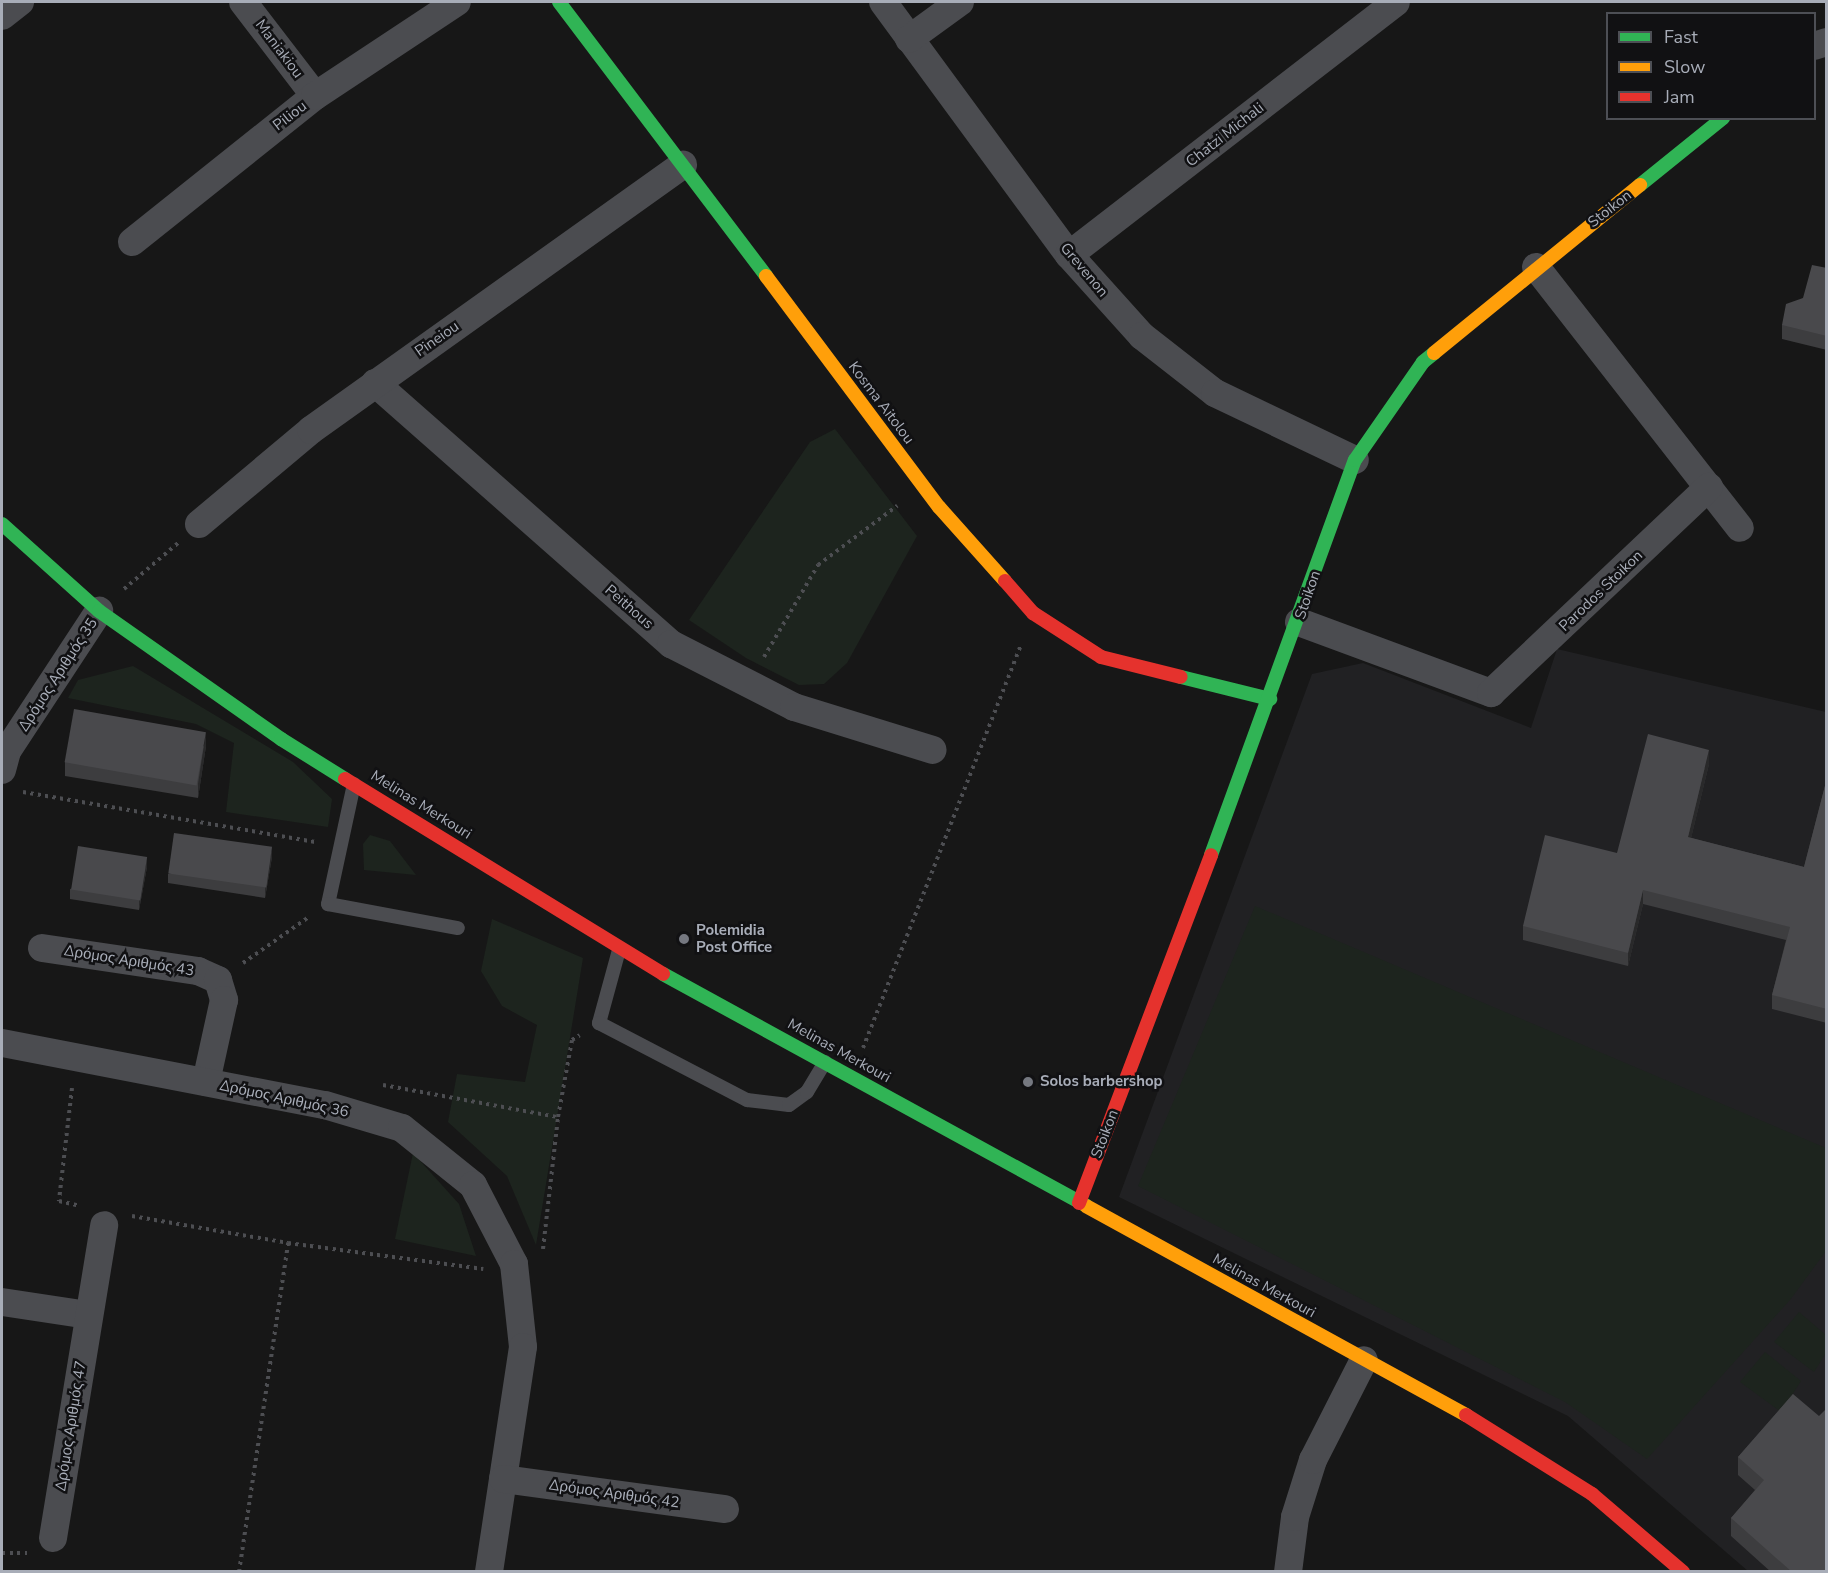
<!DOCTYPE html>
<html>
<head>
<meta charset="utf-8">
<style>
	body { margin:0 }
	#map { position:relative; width:1828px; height:1573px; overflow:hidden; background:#171717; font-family:"Nunito Sans",sans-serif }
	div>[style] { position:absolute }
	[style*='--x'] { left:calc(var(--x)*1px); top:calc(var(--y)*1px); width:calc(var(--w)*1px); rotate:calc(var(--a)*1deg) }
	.built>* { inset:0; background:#212123 }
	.green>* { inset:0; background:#1d241e }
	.path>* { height:4px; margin-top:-2px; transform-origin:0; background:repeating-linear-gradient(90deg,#4d4e52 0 3px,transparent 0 7.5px) }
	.lane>* { height:14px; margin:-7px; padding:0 7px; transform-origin:7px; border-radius:7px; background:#4b4c50 }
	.street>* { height:28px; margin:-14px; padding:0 14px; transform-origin:14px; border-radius:14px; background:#4b4c50 }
	.fast>* { height:14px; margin:-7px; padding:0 7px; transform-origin:7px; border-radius:7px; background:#30b455 }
	.slow>* { height:14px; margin:-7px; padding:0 7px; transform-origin:7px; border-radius:7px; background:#ff9f0a }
	.jam>* { height:14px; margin:-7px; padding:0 7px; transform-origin:7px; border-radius:7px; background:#e5322d }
	.wall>* { inset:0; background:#3d3d3f }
	.shaded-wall>* { inset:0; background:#29292a }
	.building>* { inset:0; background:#49494c; transform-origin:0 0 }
	.dots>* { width:16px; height:16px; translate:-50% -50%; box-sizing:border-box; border:3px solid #111113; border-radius:50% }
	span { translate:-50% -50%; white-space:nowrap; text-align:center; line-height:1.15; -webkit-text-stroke:5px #111113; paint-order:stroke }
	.street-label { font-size:15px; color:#a8adb8 }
	.poi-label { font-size:15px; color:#a8adb8; font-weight:700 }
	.left { translate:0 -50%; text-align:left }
	.frame { position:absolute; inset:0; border:3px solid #a8adb8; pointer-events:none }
	.legend { position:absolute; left:1606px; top:12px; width:210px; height:108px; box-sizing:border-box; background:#111113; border:2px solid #4d4f55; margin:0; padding:8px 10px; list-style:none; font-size:18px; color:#a8adb8 }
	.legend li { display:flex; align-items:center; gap:12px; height:30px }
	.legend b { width:30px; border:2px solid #4d4f55 }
</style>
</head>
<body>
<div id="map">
	<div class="built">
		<i style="clip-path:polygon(1557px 649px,1826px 712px,1826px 1571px,1748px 1571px,1568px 1416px,1119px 1197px,1312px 674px,1363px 663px,1531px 728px)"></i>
	</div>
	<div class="green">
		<i style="clip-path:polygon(835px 429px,917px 536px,847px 663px,824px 684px,799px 685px,746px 658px,689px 620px,810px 442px)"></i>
		<i style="clip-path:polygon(133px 666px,293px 762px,332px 799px,328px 827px,226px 812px,234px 743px,196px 724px,68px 698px,78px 680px)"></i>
		<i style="clip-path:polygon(370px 835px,390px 841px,416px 875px,364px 870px,363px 844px)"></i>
		<i style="clip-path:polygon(1255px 906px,1826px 1148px,1826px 1251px,1790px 1300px,1647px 1459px,1565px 1402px,1138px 1186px)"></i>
		<i style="clip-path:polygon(492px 919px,583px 958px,536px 1245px,507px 1176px,448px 1122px,457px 1074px,525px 1082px,537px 1025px,502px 1006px,481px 971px)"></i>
		<i style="clip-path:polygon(413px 1153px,459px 1204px,476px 1256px,395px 1239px)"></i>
		<i style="clip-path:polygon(1799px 1312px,1826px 1335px,1826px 1353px,1814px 1372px,1774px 1342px)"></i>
		<i style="clip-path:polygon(1765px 1352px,1801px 1381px,1781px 1412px,1740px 1382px)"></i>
	</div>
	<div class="path">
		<i style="--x:124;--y:589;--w:71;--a:-40.4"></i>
		<i style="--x:764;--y:657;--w:107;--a:-59.6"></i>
		<i style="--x:818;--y:565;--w:99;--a:-36.8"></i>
		<i style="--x:23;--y:792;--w:298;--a:9.7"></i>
		<i style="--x:243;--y:963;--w:80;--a:-34.9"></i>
		<i style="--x:863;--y:1048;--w:434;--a:-68.6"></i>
		<i style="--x:383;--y:1085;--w:178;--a:10.4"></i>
		<i style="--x:72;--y:1088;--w:114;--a:96.6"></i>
		<i style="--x:59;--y:1201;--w:22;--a:13"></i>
		<i style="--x:132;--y:1216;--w:158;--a:9.8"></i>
		<i style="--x:288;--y:1243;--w:197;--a:7.6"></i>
		<i style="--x:543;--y:1249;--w:133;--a:-83.5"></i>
		<i style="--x:558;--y:1117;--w:78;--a:-79.7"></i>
		<i style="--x:572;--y:1040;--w:9;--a:-32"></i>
		<i style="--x:2;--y:1553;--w:25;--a:0"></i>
		<i style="--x:239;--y:1572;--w:333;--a:-81.5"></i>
	</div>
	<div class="lane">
		<i style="--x:354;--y:784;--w:123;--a:102.2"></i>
		<i style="--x:328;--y:904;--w:132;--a:10.5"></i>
		<i style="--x:619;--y:950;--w:76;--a:105.3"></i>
		<i style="--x:599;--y:1023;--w:167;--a:27.5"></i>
		<i style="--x:747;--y:1100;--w:42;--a:6.8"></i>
		<i style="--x:789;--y:1105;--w:22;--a:-36"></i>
		<i style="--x:807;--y:1092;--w:35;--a:-59"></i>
	</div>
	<div class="street">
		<i style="--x:243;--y:2;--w:118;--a:52.5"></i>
		<i style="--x:883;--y:2;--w:314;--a:53.7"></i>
		<i style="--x:1069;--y:255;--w:109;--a:48"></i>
		<i style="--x:1142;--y:336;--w:93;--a:38"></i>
		<i style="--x:1215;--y:393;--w:155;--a:25.6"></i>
		<i style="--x:2;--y:16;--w:23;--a:-38"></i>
		<i style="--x:909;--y:39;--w:63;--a:-36"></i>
		<i style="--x:1814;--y:46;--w:13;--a:-18"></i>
		<i style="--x:132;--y:242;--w:234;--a:-38.6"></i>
		<i style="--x:315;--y:96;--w:170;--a:-33.5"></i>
		<i style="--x:1069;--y:255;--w:413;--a:-37.7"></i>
		<i style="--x:1536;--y:267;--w:331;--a:52"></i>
		<i style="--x:375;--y:383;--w:395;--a:41.4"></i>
		<i style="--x:671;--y:644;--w:138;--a:27.1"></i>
		<i style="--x:794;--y:707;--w:145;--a:17.2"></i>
		<i style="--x:199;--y:524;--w:146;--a:-40"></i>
		<i style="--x:311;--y:430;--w:457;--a:-35.5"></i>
		<i style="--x:1299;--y:622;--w:205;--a:20.3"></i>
		<i style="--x:1491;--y:693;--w:300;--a:-43.4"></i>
		<i style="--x:2;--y:770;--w:20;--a:-75"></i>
		<i style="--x:7;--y:751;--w:168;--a:-56.7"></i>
		<i style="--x:42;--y:948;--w:158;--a:8.4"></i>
		<i style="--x:198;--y:971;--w:22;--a:24"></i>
		<i style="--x:218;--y:980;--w:21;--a:73"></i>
		<i style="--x:224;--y:1000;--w:84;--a:102.4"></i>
		<i style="--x:2;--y:1043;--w:329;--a:10.9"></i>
		<i style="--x:325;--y:1105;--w:80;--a:16.6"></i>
		<i style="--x:402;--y:1128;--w:91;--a:38.8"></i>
		<i style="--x:473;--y:1185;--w:89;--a:62.6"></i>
		<i style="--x:514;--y:1264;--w:83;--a:83.8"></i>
		<i style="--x:523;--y:1347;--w:228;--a:98.6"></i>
		<i style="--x:2;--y:1302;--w:87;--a:8.6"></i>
		<i style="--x:503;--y:1479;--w:224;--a:7.7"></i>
		<i style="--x:53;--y:1538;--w:317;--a:-80.7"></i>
		<i style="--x:1288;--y:1572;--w:55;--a:-82.7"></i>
		<i style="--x:1295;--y:1517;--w:60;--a:-72.5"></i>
		<i style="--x:1313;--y:1460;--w:112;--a:-63"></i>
	</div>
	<div class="fast">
		<i style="--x:559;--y:2;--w:343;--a:52.9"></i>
		<i style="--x:1640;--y:185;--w:107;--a:-38.9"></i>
		<i style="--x:2;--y:524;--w:130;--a:41.9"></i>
		<i style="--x:99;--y:611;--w:223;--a:35.1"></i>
		<i style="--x:281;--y:739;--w:75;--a:32"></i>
		<i style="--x:1181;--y:677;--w:92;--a:13.9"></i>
		<i style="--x:1211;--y:855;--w:420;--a:-70"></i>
		<i style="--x:1355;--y:460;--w:119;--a:-55.2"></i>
		<i style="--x:1423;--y:362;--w:14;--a:-39"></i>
		<i style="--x:663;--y:974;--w:482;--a:28.7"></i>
	</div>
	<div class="slow">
		<i style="--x:766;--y:276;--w:289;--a:53.2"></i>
		<i style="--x:939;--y:507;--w:99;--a:48.3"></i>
		<i style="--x:1434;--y:353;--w:266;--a:-39.2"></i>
		<i style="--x:1086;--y:1206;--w:434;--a:28.8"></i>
	</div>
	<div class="jam">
		<i style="--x:1005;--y:581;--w:43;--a:48.8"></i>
		<i style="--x:1033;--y:613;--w:81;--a:32.9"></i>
		<i style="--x:1101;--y:657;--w:82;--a:14"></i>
		<i style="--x:345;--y:779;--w:373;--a:31.5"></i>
		<i style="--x:1079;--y:1203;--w:372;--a:-69.2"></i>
		<i style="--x:1466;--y:1415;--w:149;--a:32.1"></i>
		<i style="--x:1592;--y:1494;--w:120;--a:40.6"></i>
	</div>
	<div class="wall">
		<i style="clip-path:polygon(1827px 268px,1827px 350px,1782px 339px,1782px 325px)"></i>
		<i style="clip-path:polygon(206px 746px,198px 798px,65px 776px,65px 762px)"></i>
		<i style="clip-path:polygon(1709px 764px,1691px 838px,1804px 867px,1827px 778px,1827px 1023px,1772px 1009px,1772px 995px,1786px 940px,1643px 904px,1628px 966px,1523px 940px,1523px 926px,1617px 853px)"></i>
		<i style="clip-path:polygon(272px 857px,265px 898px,168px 883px,168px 874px)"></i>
		<i style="clip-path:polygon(147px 867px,139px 910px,70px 899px,70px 889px)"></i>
		<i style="clip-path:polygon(1793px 1394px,1827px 1572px,1771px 1572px,1731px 1536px,1731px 1518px,1755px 1490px,1738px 1475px,1738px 1457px)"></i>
	</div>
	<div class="shaded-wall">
		<i style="clip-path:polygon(206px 732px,206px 746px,198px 798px,198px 784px)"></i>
		<i style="clip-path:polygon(1709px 750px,1709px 764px,1688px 851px,1688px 837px)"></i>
		<i style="clip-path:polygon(272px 847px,272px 857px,265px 898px,265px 889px)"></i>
		<i style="clip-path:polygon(147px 857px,147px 867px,139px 910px,139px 901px)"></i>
		<i style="clip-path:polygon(1643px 890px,1643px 904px,1628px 966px,1628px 953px)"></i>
	</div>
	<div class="building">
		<i style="clip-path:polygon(1812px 265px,1827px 268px,1827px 336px,1782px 325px,1786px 304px,1803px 298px)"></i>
		<i style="left:74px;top:709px;width:134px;height:54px;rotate:10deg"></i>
		<i style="clip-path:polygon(1648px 734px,1709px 750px,1688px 837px,1804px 867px,1827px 778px,1827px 1009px,1772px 995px,1790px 927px,1643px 890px,1628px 953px,1523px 926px,1545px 835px,1617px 853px)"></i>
		<i style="left:174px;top:833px;width:99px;height:41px;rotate:8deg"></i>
		<i style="left:78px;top:846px;width:70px;height:44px;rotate:9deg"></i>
		<i style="clip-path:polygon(1793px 1394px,1819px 1416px,1827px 1408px,1827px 1572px,1792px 1572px,1731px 1518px,1764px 1480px,1738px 1457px)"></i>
	</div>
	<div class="dots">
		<i style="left:684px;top:939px;background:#757880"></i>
		<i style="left:1028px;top:1082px;background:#757880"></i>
	</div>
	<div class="street-label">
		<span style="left:279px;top:49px;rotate:53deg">Maniakiou</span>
		<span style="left:290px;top:116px;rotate:-38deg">Piliou</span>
		<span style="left:1225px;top:135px;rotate:-38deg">Chatzi Michali</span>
		<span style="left:1610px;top:209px;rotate:-38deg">Stoikon</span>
		<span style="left:1084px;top:270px;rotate:50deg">Grevenon</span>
		<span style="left:437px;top:339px;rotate:-35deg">Pineiou</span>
		<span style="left:881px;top:403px;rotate:53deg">Kosma Aitolou</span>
		<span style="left:1601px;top:591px;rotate:-44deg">Parodos Stoikon</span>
		<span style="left:1308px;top:595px;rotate:-71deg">Stoikon</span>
		<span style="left:629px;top:607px;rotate:41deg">Peithous</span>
		<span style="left:58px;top:675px;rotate:-57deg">Δρόμος Αριθμός 35</span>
		<span style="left:421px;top:805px;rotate:32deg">Melinas Merkouri</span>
		<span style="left:129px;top:961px;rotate:9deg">Δρόμος Αριθμός 43</span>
		<span style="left:839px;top:1051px;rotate:29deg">Melinas Merkouri</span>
		<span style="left:284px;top:1099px;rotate:12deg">Δρόμος Αριθμός 36</span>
		<span style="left:1105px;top:1134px;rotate:-69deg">Stoikon</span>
		<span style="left:1264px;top:1286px;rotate:29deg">Melinas Merkouri</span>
		<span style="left:71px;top:1426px;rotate:-81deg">Δρόμος Αριθμός 47</span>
		<span style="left:614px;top:1494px;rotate:8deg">Δρόμος Αριθμός 42</span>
	</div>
	<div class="poi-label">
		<span class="left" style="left:696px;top:939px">Polemidia<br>Post Office</span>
		<span class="left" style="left:1040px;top:1082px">Solos barbershop</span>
	</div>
	<div class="frame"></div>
	<ul class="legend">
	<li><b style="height:8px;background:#30b455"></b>Fast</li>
	<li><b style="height:8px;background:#ff9f0a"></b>Slow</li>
	<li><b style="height:8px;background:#e5322d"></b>Jam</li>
	</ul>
</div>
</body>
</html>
